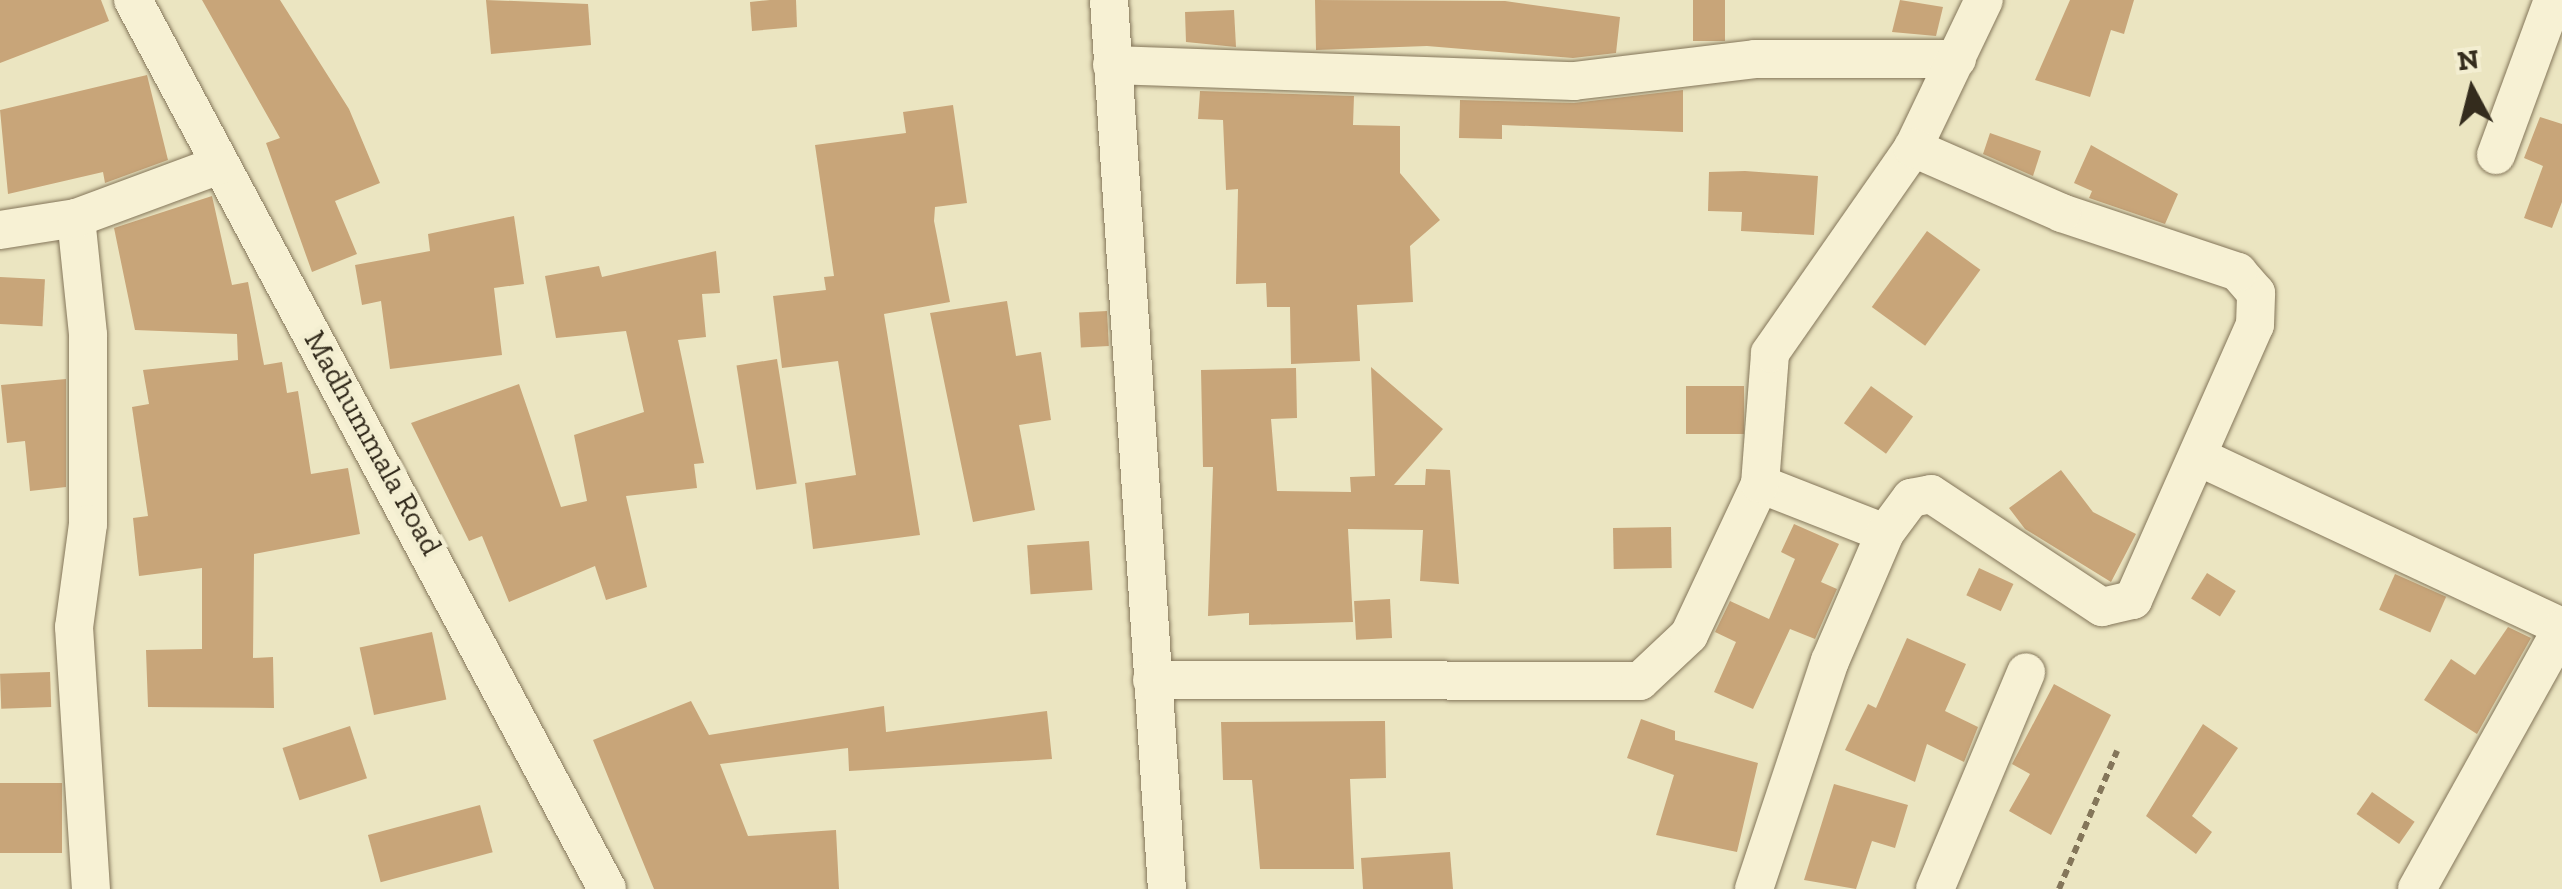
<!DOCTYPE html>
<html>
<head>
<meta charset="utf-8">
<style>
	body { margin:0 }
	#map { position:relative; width:2562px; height:889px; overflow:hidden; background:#ebe5c1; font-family:"Zilla Slab",serif }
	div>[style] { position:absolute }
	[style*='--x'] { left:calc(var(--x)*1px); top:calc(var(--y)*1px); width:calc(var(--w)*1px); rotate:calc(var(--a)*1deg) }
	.building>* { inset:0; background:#c8a579; transform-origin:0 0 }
	.path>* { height:6px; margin-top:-3px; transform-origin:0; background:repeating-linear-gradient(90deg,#84765a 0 8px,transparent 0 13px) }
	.roads { filter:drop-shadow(0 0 2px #84765a) drop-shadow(0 0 2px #84765a) }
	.minor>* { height:38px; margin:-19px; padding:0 19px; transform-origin:19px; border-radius:19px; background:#f7f1d4 }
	span { translate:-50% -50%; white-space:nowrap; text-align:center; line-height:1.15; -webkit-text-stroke:9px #f3eed1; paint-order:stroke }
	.street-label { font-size:30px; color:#342c1d }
	.north { position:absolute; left:2422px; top:40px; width:100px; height:100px; -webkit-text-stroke:8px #f3eed1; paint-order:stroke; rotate:353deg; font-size:28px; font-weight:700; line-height:40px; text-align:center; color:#342c1d }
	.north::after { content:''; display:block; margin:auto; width:35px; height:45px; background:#342c1d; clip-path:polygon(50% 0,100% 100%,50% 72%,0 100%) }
</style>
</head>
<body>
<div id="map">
	<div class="building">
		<i style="clip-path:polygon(0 0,101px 0,109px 21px,0 63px)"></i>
		<i style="clip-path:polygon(202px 0,280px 0,349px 109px,380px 183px,335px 201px,357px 254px,312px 272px,266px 143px,280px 138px)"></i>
		<i style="clip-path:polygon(486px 0,588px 4px,591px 45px,491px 54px)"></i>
		<i style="clip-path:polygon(770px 0,796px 0,797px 27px,752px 31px,750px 2px)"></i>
		<i style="clip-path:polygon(1315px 0,1505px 1px,1620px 17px,1616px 53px,1573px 58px,1427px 46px,1316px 50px)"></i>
		<i style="left:1693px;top:0;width:32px;height:41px"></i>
		<i style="clip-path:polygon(1900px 0,1943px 7px,1936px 36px,1892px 32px)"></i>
		<i style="clip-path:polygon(2070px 0,2134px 0,2124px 34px,2111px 30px,2090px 97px,2035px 80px)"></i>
		<i style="clip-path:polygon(1234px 10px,1236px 47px,1186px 42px,1185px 12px)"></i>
		<i style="clip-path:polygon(147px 75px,168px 160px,105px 183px,103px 172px,8px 194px,0 110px)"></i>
		<i style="clip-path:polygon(1683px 90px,1683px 132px,1502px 125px,1502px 139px,1459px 138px,1460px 100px,1574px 103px)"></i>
		<i style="clip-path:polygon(1200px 91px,1354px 96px,1353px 125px,1400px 126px,1400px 173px,1440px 220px,1410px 246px,1413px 302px,1357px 305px,1360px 361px,1291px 364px,1290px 307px,1267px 307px,1266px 283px,1236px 284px,1238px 189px,1226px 190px,1223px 120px,1198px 119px)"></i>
		<i style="clip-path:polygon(953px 105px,967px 203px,935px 207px,934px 221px,950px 302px,884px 314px,920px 535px,813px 549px,805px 483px,856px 475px,838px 361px,782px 368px,773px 296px,826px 290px,824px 277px,834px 276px,815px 145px,906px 133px,903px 112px)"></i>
		<i style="clip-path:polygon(2540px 117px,2562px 124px,2562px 202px,2552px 228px,2524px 218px,2543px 166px,2524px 158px)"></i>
		<i style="clip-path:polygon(1990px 133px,2041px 151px,2033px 176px,1983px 154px)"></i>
		<i style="clip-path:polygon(2091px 145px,2178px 194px,2165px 224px,2089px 198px,2092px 191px,2074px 183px)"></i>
		<i style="clip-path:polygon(1745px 171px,1818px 176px,1814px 235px,1741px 231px,1742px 212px,1708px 211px,1709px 172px)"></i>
		<i style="clip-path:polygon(212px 196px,232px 285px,248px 282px,264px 365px,282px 362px,287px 393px,298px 391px,311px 474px,348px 468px,360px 534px,254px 554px,253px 658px,273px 657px,274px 708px,148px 707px,146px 650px,202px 649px,202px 568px,139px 576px,133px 518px,148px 516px,132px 407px,149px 404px,143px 370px,238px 360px,237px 334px,135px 330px,114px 228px)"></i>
		<i style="clip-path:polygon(514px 216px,524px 284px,494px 288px,502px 355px,390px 369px,381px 301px,362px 305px,355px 265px,430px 251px,428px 234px)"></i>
		<i style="left:1927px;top:231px;width:66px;height:94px;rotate:36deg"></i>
		<i style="clip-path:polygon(716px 251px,720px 293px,702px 294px,706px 337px,678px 340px,704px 463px,694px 464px,697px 488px,626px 496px,647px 587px,606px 600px,595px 566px,509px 602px,482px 536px,469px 541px,411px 423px,519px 384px,561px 507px,587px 501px,574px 435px,644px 412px,626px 331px,556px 338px,545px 276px,599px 266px,602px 277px)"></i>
		<i style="left:0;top:277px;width:45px;height:47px;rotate:3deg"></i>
		<i style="clip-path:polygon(1007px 301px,1016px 356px,1041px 352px,1051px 420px,1019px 425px,1035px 510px,973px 522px,930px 313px)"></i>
		<i style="left:1107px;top:311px;width:35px;height:28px;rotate:87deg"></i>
		<i style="left:777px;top:359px;width:126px;height:41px;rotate:81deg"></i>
		<i style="clip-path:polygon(1371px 367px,1443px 429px,1394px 485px,1425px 485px,1426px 469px,1450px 470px,1459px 584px,1420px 581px,1423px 530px,1348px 529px,1353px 622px,1249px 625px,1249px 613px,1208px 616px,1213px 467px,1203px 467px,1201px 370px,1296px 368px,1297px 418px,1271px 419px,1277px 491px,1351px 492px,1350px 477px,1375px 476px)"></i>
		<i style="clip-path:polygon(66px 379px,66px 487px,30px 491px,25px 441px,7px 443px,1px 385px)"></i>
		<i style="left:1686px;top:386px;width:58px;height:48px"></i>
		<i style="left:1871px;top:386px;width:52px;height:46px;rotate:36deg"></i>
		<i style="clip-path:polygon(2061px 470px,2093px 512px,2136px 534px,2111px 582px,2025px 529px,2009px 508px)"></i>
		<i style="clip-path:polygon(1794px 524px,1839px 544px,1821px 582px,1837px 589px,1815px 639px,1790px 629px,1753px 709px,1714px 692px,1736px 642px,1715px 632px,1730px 601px,1769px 619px,1795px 559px,1781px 552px)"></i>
		<i style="left:1671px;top:527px;width:41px;height:58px;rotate:89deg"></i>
		<i style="left:1089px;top:541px;width:49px;height:62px;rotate:86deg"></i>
		<i style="left:1979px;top:568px;width:38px;height:30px;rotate:25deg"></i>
		<i style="left:2207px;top:573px;width:34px;height:30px;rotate:32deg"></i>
		<i style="left:2395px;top:574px;width:56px;height:39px;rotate:24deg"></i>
		<i style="left:1390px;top:599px;width:39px;height:36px;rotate:87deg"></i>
		<i style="clip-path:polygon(2508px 627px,2531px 638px,2477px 734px,2424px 700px,2451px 659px,2475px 675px)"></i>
		<i style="left:432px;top:632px;width:69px;height:74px;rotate:78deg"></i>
		<i style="clip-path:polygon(1907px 638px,1966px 664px,1945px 711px,1978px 727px,1964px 762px,1927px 744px,1915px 782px,1845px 750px,1868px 704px,1876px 708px)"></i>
		<i style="left:50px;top:672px;width:35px;height:50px;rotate:88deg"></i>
		<i style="clip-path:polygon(2054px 684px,2111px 715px,2051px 835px,2009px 811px,2030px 774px,2012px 764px)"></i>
		<i style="clip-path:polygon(691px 701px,709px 735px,884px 706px,886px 732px,1047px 711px,1052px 759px,849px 771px,848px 748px,720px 764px,748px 836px,836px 830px,839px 889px,654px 889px,593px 740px)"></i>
		<i style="clip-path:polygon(1641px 719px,1675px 731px,1675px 740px,1758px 763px,1737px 852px,1656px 835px,1674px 775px,1627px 758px)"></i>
		<i style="clip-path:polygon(1385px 721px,1386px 778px,1350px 779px,1354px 869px,1260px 869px,1252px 780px,1223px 780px,1221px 722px)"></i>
		<i style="clip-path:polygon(2203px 724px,2238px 748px,2192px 816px,2212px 832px,2196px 854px,2146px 816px)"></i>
		<i style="left:350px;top:726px;width:55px;height:71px;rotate:72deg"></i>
		<i style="left:0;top:783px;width:62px;height:70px"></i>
		<i style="clip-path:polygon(1834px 784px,1908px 805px,1895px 848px,1872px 841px,1856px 889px,1804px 880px)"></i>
		<i style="left:2372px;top:792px;width:52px;height:27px;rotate:35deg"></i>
		<i style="left:480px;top:805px;width:49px;height:116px;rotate:75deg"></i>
		<i style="clip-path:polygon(1450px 852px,1453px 889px,1363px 889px,1361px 858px)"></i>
	</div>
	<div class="path">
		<i style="--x:2059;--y:889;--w:150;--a:-67.2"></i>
	</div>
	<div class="roads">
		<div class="minor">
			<i style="--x:133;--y:0;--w:1007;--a:61.93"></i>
			<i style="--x:1109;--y:0;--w:891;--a:86.27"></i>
			<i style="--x:1112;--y:65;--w:462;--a:2"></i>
			<i style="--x:1574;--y:81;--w:182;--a:-6.9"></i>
			<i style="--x:1755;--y:59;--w:202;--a:0"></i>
			<i style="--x:2496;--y:155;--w:165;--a:-69.8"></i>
			<i style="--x:76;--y:218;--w:118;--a:84.1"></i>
			<i style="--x:88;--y:335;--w:189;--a:90"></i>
			<i style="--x:88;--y:524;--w:104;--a:97.7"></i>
			<i style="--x:74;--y:627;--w:263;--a:86.3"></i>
			<i style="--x:0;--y:230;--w:77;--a:-9"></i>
			<i style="--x:76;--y:218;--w:153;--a:-20.3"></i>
			<i style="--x:2199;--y:457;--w:401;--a:25.1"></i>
			<i style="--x:1760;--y:484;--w:134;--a:21.4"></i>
			<i style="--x:1152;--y:680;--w:488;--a:0.1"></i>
			<i style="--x:1640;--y:681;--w:67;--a:-43.2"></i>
			<i style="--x:1689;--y:635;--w:167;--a:-64.8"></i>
			<i style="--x:1760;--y:484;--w:131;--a:-85.6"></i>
			<i style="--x:1770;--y:353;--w:250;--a:-55.1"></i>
			<i style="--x:1913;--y:148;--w:164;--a:-64.4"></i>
			<i style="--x:1754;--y:889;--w:240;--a:-71.6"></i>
			<i style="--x:1830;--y:661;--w:139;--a:-66.7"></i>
			<i style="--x:1885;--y:533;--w:44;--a:-53.4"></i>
			<i style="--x:1911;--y:498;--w:20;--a:-11"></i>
			<i style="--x:1931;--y:494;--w:205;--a:33.5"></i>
			<i style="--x:2102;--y:607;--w:32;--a:-13"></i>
			<i style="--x:2133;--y:600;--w:301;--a:-66.1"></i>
			<i style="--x:2255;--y:325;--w:32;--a:-88"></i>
			<i style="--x:2256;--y:293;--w:28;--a:-131"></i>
			<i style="--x:2238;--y:272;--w:186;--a:-161.5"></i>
			<i style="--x:2062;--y:213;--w:163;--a:-156.4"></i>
			<i style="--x:1935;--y:889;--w:235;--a:-67.2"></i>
			<i style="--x:2417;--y:889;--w:298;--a:-60.9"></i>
		</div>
	</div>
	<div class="street-label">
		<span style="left:373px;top:443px;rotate:61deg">Madhummala Road</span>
	</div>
	<div class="north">N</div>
</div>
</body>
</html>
